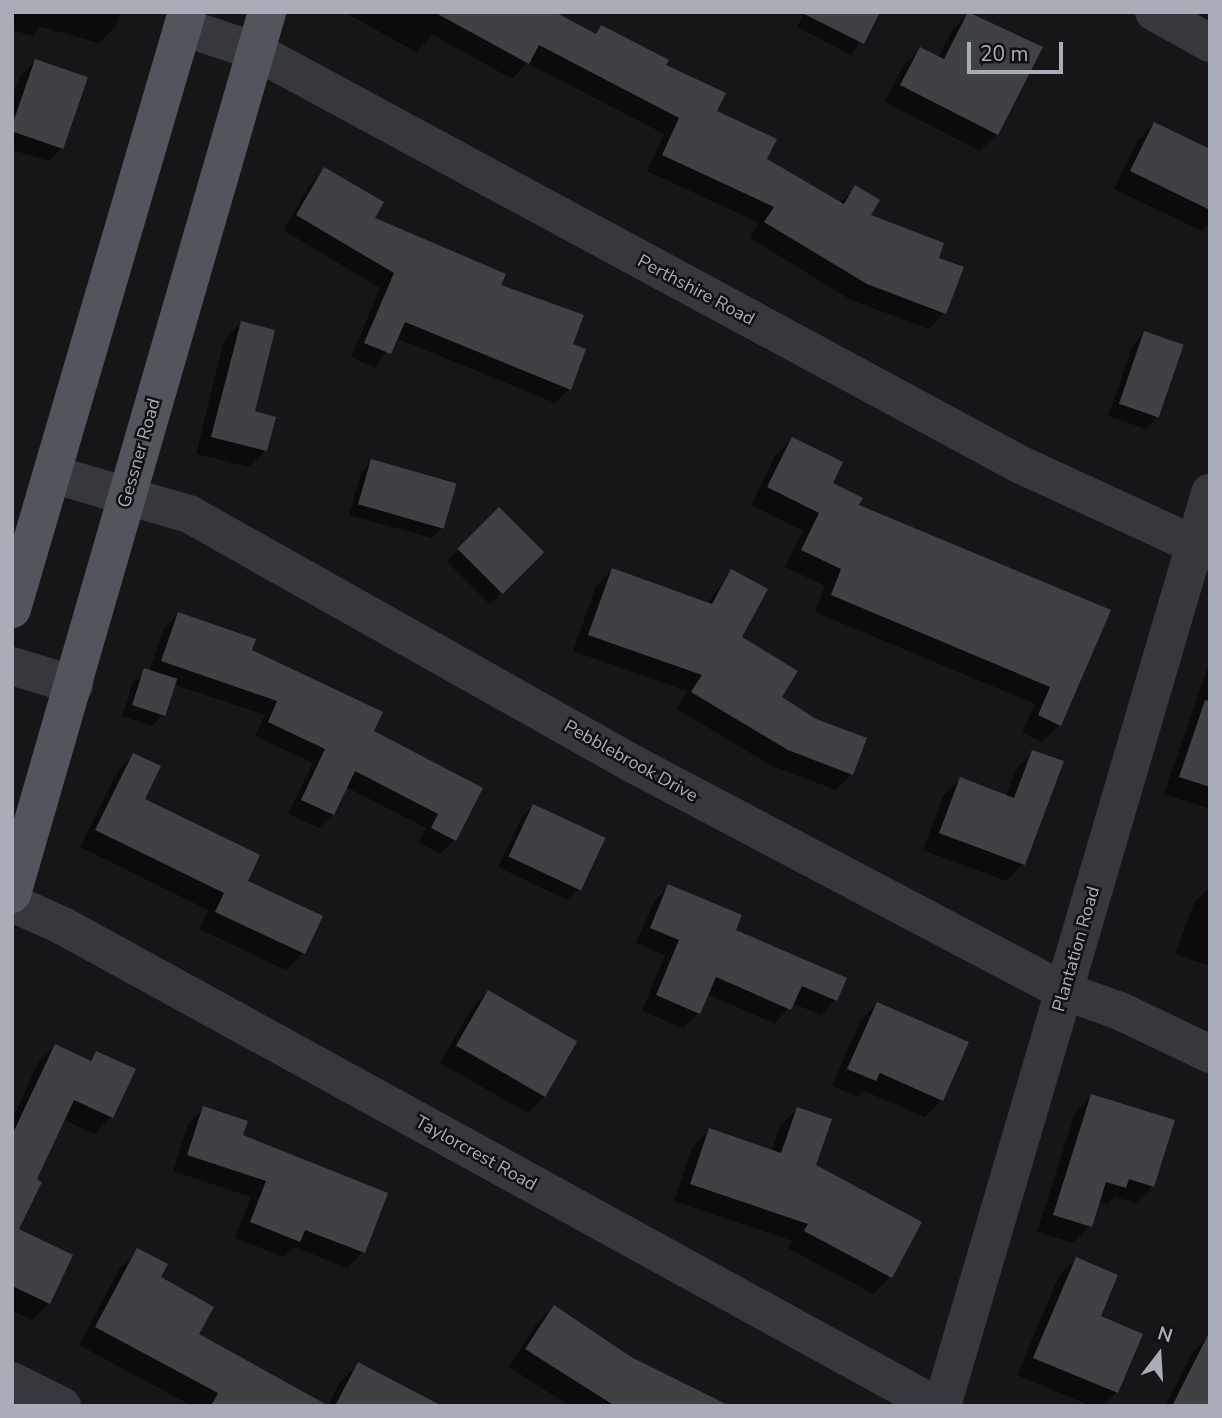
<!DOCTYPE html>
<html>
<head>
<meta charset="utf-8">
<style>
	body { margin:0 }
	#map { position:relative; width:1222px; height:1418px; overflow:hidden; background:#161618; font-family:"Nunito Sans",sans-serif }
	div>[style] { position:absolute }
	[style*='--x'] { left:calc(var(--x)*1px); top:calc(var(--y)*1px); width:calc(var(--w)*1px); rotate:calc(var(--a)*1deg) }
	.shadow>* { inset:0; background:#0007; transform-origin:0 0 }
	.building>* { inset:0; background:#404145; transform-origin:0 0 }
	.minor>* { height:38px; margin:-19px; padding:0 19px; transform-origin:19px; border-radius:19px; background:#37383d }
	.major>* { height:38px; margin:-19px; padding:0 19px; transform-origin:19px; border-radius:19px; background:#53555c }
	span { translate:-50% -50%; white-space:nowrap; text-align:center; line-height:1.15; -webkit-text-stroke:5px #111113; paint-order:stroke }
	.street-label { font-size:18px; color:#a8adb8 }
	.frame { position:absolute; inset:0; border:14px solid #a8adb8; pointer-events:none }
	.north { position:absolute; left:1124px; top:1320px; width:70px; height:70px; -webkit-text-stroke:5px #111113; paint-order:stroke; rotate:17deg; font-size:19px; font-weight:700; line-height:28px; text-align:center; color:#a8adb8 }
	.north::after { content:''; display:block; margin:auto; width:24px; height:32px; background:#a8adb8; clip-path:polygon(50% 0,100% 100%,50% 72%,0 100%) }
	.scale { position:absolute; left:967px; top:42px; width:96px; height:32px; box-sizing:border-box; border:4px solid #a8adb8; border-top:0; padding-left:9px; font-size:21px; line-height:24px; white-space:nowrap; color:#a8adb8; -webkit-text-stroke:5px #111113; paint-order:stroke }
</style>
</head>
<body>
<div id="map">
	<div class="shadow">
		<i style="clip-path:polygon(12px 12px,120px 12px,116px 26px,99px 43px,41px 27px,32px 36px,12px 30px)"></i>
		<i style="clip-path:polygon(344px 12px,551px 12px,594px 35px,601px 28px,664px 66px,765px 160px,839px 204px,856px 187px,868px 216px,937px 259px,944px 313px,929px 329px,851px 300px,750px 238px,759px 223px,647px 171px,664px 134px,527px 63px,512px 79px,433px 35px,416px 52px)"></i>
		<i style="clip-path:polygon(805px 12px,879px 12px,851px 55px,797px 27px)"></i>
		<i style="clip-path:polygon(970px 12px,1040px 48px,997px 134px,980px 151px,884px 102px,903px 66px,920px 49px,938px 58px,953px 29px)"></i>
		<i style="clip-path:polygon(35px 61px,63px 147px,49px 161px,12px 150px,12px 96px,21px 75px)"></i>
		<i style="clip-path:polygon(1154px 124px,1210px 151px,1210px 223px,1202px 231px,1114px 189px,1137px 141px)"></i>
		<i style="clip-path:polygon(324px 169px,372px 219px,499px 286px,571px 345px,569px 389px,555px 403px,396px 338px,375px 368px,351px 357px,380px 288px,283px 230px,310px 184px)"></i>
		<i style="clip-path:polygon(241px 323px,253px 413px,266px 450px,249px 467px,196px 454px,224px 340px)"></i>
		<i style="clip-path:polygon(1144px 333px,1182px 347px,1157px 417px,1146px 429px,1108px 416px,1133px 345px)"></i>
		<i style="clip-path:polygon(792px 439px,830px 484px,857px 505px,1109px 611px,1059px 725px,1042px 742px,1022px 732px,1035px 704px,815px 612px,825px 586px,785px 567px,803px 531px,751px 505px,775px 456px)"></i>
		<i style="clip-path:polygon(372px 461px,443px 526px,432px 538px,349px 515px,361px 473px)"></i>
		<i style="left:499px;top:509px;width:61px;height:74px;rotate:45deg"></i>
		<i style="clip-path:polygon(612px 570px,707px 604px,731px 571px,739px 637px,779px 698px,852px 774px,836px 790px,772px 766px,677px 709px,687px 691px,573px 651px,596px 586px)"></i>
		<i style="clip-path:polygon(178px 614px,250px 651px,372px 731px,481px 788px,454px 840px,440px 854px,418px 842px,426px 828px,346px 787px,333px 814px,319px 828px,288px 814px,313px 763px,255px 736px,265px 715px,173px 684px,163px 714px,152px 726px,122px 716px,133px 682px,149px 672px,164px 628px)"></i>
		<i style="clip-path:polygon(1210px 660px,1210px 809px,1164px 794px)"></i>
		<i style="clip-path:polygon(1033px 752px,1023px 864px,1006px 881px,923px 850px,943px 796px,960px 779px,1006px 796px,1016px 769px)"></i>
		<i style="clip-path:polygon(133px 755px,142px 800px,246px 882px,303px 953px,286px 970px,199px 929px,208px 910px,80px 847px,117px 772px)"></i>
		<i style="clip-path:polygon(533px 806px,579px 889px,567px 900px,498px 867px,522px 817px)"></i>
		<i style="clip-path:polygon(669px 886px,733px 931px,836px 1000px,821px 1015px,792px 1003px,775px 1024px,707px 994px,699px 1013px,683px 1028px,642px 1011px,665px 955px,636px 943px,654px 902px)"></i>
		<i style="clip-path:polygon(1209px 888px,1210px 888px,1210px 966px,1175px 954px,1194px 903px)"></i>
		<i style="clip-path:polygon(488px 992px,545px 1096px,528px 1113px,440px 1063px,471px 1009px)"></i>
		<i style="clip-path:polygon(877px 1004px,942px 1100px,925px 1117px,864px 1091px,858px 1097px,832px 1086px,860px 1021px)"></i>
		<i style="clip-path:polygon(55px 1046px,88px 1061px,96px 1053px,111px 1117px,94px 1134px,63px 1119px,34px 1180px,17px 1230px,49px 1303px,32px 1320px,12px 1311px,12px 1120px,38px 1063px)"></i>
		<i style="clip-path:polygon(1092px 1096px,1153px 1186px,1136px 1203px,1115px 1197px,1107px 1204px,1098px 1202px,1090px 1226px,1073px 1243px,1037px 1232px,1075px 1113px)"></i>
		<i style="clip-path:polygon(204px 1108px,241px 1136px,363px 1252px,347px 1268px,294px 1247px,283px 1257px,235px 1238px,251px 1197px,173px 1171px,188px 1124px)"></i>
		<i style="clip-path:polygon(797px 1109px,814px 1166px,890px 1277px,873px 1294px,788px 1248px,792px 1241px,674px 1201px,692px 1148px,709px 1130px,771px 1152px,780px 1126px)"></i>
		<i style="clip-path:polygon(138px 1251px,197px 1334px,325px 1406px,192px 1406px,79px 1345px,120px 1268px)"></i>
		<i style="clip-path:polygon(1076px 1259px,1098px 1317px,1117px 1392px,1103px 1406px,1091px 1406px,1017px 1375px,1059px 1276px)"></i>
		<i style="clip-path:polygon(554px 1307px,631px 1358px,726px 1406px,570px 1406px,509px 1367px,536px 1324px)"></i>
		<i style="clip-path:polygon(1209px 1336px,1210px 1406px,1165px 1406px,1192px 1353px)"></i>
		<i style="clip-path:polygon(358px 1364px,439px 1406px,328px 1406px,340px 1382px)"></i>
	</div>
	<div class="building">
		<i style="clip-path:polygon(434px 12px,555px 12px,596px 34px,601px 25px,669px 60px,666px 65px,726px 93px,717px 111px,777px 139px,767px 159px,844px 204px,855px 185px,880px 200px,871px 215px,944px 243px,939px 258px,964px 267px,946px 314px,867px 284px,764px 222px,774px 207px,662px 155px,679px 118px,539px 45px,529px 64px)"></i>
		<i style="clip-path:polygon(800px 12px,880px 12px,864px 44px)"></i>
		<i style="clip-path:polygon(968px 12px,1043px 47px,998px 135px,900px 85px,920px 47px,944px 59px)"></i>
		<i style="left:35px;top:59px;width:56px;height:76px;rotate:19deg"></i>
		<i style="clip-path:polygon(1154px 122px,1210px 149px,1210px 210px,1130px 171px)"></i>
		<i style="clip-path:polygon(324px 167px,384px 202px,375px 218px,506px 274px,501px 285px,584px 315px,573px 344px,586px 349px,571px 390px,405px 322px,391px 354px,364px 343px,394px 273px,296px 215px)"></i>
		<i style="clip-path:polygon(241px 321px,275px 330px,255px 411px,276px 417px,267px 451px,211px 437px)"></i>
		<i style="left:1144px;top:331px;width:42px;height:77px;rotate:19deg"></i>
		<i style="clip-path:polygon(792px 437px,843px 462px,833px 483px,863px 498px,859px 505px,1111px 610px,1061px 726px,1038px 715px,1050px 687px,831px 595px,841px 569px,801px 550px,819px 513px,767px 487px)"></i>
		<i style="left:371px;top:459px;width:89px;height:47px;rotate:16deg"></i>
		<i style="left:499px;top:507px;width:64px;height:59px;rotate:45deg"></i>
		<i style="clip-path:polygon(612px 568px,712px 604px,731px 569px,768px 589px,742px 637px,798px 671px,782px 697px,816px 719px,867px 738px,853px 775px,788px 750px,691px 692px,702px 675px,588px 635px)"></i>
		<i style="clip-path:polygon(178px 612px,256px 639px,252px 650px,383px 712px,374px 731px,483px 788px,456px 841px,431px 828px,438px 814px,355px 771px,334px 815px,301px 800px,325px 749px,268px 722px,277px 701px,161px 661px)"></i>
		<i style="left:144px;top:668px;width:35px;height:39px;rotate:18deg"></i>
		<i style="clip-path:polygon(1205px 700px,1210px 701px,1210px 787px,1179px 777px)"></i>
		<i style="clip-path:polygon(1032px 750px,1064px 761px,1025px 865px,939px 833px,960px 777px,1014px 798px)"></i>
		<i style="clip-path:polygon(133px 753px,161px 766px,145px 799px,260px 855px,248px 881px,323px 916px,305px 954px,215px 912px,224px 893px,95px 830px)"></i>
		<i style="left:533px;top:804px;width:80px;height:58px;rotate:25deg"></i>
		<i style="clip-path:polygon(668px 884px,742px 915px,736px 930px,847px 978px,837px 1001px,802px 986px,791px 1010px,716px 977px,700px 1014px,656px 995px,679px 940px,650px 928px)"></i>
		<i style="left:488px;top:990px;width:103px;height:64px;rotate:30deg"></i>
		<i style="clip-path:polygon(877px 1002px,969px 1042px,943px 1101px,880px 1073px,876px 1081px,847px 1069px)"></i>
		<i style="clip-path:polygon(55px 1044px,91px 1061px,96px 1051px,136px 1069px,113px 1118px,74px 1100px,37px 1179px,42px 1182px,19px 1229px,73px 1255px,50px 1304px,12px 1286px,12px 1135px)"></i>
		<i style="clip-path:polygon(1091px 1094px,1175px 1120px,1154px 1187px,1129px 1179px,1126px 1188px,1106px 1182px,1092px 1227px,1053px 1215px)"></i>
		<i style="clip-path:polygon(203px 1106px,248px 1121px,243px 1135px,388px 1193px,365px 1253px,305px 1230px,300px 1242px,250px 1222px,266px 1181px,187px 1155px)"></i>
		<i style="clip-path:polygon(797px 1107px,832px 1119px,816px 1165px,922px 1222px,892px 1278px,804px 1231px,808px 1224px,690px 1184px,709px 1128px,781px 1153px)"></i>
		<i style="clip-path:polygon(137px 1248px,168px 1264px,161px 1277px,214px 1307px,199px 1334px,329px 1406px,211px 1406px,218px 1393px,95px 1327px)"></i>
		<i style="clip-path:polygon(1076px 1257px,1118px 1275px,1101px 1316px,1143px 1334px,1118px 1393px,1033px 1358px)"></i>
		<i style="clip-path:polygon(554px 1305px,631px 1357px,730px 1406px,615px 1406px,525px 1349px)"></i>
		<i style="clip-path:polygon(1210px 1331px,1210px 1406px,1172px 1406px)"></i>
		<i style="clip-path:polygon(358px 1362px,442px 1406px,335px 1406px)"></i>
	</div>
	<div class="minor">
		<i style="--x:1154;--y:12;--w:64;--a:29"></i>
		<i style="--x:183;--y:27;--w:76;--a:18.4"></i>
		<i style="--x:255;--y:51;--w:868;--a:28.39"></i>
		<i style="--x:1019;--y:464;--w:210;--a:24.7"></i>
		<i style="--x:52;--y:474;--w:143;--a:16.3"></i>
		<i style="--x:189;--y:514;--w:512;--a:29.37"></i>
		<i style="--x:635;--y:765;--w:485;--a:27.8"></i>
		<i style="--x:1064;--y:991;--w:59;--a:19.7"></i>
		<i style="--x:1120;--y:1011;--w:100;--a:25.5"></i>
		<i style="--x:12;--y:666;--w:65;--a:17"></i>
		<i style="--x:12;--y:903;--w:56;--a:24.3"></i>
		<i style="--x:63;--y:926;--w:997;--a:28.78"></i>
		<i style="--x:12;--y:1381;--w:56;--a:26.6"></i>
		<i style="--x:942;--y:1406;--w:952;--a:-73.64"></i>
	</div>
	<div class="major">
		<i style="--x:12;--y:609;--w:622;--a:-73.66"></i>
		<i style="--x:12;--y:894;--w:918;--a:-73.87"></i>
	</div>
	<div class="street-label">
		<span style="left:696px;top:290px;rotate:28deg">Perthshire Road</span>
		<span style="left:139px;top:453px;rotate:-74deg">Gessner Road</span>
		<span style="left:631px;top:761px;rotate:29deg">Pebblebrook Drive</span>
		<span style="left:1076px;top:949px;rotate:-74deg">Plantation Road</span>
		<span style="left:476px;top:1153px;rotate:29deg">Taylorcrest Road</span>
	</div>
	<div class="frame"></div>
	<div class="north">N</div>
	<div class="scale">20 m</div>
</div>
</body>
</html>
